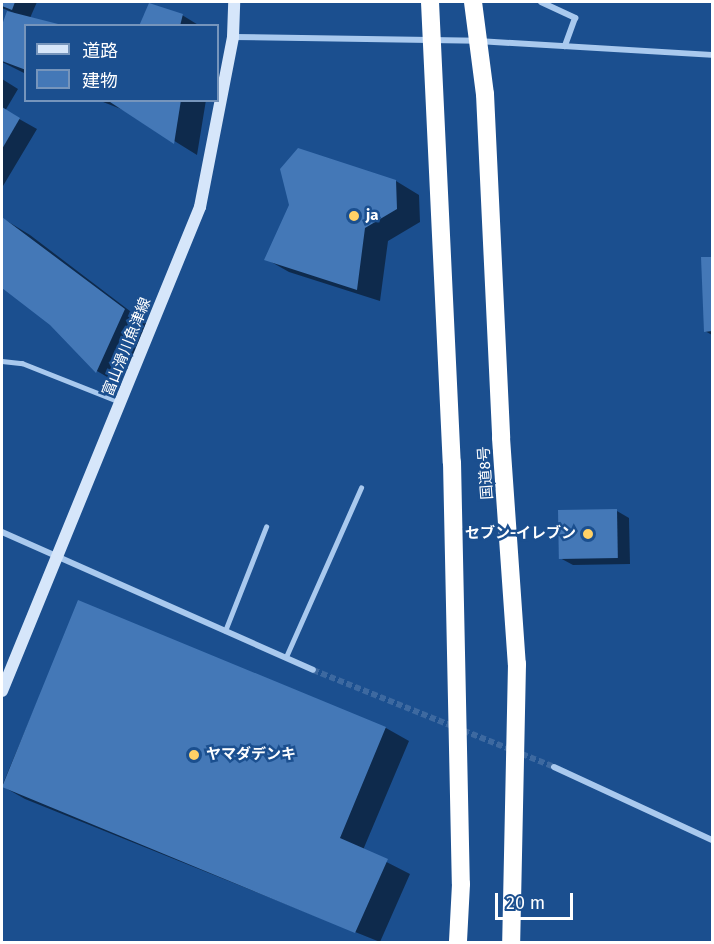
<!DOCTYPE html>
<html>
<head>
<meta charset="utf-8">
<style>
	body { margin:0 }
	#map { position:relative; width:714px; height:944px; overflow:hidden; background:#1b4f8f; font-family:"Fira Sans","Noto Sans JP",sans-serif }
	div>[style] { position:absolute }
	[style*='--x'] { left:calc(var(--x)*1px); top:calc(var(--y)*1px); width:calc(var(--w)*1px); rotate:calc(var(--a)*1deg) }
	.shadow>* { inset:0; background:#0007 }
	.building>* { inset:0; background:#4478b7; transform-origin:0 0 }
	.street-tunnel>* { height:6px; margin-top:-3px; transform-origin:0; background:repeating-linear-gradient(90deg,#3d69a0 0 6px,transparent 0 9px) }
	.lane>* { height:4.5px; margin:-2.25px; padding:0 2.25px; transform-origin:2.25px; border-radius:2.25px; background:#a9c9ee }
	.street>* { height:6px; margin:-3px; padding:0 3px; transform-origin:3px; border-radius:3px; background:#a9c9ee }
	.secondary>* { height:12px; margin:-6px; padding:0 6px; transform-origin:6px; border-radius:6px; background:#d6e6fa }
	.highway>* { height:18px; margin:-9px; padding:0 9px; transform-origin:9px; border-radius:9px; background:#fff }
	.dots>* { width:16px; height:16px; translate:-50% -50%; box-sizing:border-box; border:3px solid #1b4f8f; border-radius:50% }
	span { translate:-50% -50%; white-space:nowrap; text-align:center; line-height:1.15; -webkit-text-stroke:5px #1b4f8f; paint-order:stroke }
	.poi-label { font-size:15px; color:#fff; font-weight:700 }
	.left { translate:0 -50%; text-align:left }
	.right { translate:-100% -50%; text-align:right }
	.street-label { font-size:15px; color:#fff }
	.frame { position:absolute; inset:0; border:3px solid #fff; pointer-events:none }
	.legend { position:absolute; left:24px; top:24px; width:195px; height:78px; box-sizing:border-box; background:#1b4f8f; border:2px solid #7695bc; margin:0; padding:8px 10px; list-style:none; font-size:18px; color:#fff }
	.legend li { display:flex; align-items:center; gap:12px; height:30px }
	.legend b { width:30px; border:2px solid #7695bc }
	.scale { position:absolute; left:495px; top:893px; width:78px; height:27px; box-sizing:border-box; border:3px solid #fff; border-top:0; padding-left:8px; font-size:18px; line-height:21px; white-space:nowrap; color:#fff; -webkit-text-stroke:4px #1b4f8f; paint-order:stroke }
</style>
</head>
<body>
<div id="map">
	<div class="shadow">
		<i style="clip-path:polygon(2px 2px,37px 2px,30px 18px,59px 26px,26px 26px,26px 74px,2px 62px,2px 30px,8px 13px,14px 13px,2px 8px)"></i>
		<i style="clip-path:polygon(182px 15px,200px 26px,141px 26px)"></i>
		<i style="clip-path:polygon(2px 79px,18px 89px,5px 111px,37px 129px,3px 186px)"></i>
		<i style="clip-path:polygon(98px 100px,206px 100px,197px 155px,126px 111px)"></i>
		<i style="clip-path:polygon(396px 181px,419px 195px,420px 222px,388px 241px,380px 301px,289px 272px,266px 259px,291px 205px)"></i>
		<i style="clip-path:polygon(2px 218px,30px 235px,147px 324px,119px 384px,97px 371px,51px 324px,2px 286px)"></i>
		<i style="clip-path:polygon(703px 259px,712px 259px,712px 335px,705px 331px)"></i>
		<i style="clip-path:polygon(617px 511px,629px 518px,630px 564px,573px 565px,560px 558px)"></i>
		<i style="clip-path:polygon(79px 602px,386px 728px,409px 741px,363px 850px,410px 874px,380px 942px,25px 799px,2px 786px)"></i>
	</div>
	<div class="building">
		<i style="clip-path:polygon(2px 2px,15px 2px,12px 10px,2px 6px)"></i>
		<i style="clip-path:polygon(149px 3px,183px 14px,180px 26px,139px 26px)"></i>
		<i style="clip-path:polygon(7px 11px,62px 25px,26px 26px,26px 70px,2px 61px,2px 25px)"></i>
		<i style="clip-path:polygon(107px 100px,181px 100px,174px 144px)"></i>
		<i style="clip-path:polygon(2px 107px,20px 118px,2px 149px)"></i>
		<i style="clip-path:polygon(298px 148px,396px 180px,397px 209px,365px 228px,357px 290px,264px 260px,289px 205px,280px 169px)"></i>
		<i style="clip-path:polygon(2px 217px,125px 309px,96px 373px,50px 325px,2px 288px)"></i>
		<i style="clip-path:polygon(701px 257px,712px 257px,712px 331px,704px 332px)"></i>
		<i style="left:617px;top:509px;width:49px;height:59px;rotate:89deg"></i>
		<i style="clip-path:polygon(78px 600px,386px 727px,340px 838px,388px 859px,355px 933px,2px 787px)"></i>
	</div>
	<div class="street-tunnel">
		<i style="--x:313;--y:670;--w:260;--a:21.9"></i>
	</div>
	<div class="lane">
		<i style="--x:2;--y:361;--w:20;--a:6"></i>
		<i style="--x:22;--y:363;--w:103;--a:21.6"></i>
		<i style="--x:225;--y:631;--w:112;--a:-68.5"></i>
		<i style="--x:286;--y:657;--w:185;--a:-66.1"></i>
	</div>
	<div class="street">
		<i style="--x:541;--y:2;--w:38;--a:25"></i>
		<i style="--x:575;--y:18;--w:30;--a:110"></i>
		<i style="--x:233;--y:37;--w:245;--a:0.9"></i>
		<i style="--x:478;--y:41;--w:234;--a:3.4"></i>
		<i style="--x:2;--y:532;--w:340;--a:23.9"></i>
		<i style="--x:554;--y:767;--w:174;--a:24.8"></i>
	</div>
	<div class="secondary">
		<i style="--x:2;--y:691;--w:523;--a:-67.75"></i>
		<i style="--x:200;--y:207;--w:173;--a:-79"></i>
		<i style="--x:233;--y:37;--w:35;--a:-88"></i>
	</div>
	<div class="highway">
		<i style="--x:430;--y:2;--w:461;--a:87.3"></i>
		<i style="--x:452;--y:462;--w:422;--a:88.8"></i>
		<i style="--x:461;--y:884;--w:58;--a:93"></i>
		<i style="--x:473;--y:2;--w:93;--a:82.6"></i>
		<i style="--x:485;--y:94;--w:344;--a:87.3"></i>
		<i style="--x:501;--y:438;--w:227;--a:86"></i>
		<i style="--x:517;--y:664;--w:278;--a:91.2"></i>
	</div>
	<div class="dots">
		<i style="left:354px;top:216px;background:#ffd166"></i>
		<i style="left:588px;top:534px;background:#ffd166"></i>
		<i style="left:194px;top:755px;background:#ffd166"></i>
	</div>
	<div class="poi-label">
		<span class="left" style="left:366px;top:216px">ja</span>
		<span class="right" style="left:576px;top:534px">セブン-イレブン</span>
		<span class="left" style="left:206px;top:755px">ヤマダデンキ</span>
	</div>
	<div class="street-label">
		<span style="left:127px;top:347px;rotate:-68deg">富山滑川魚津線</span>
		<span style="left:486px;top:473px;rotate:-94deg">国道8号</span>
	</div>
	<div class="frame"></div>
	<ul class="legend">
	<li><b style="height:8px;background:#d6e6fa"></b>道路</li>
	<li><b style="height:16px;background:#4478b7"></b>建物</li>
	</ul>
	<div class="scale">20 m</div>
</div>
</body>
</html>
